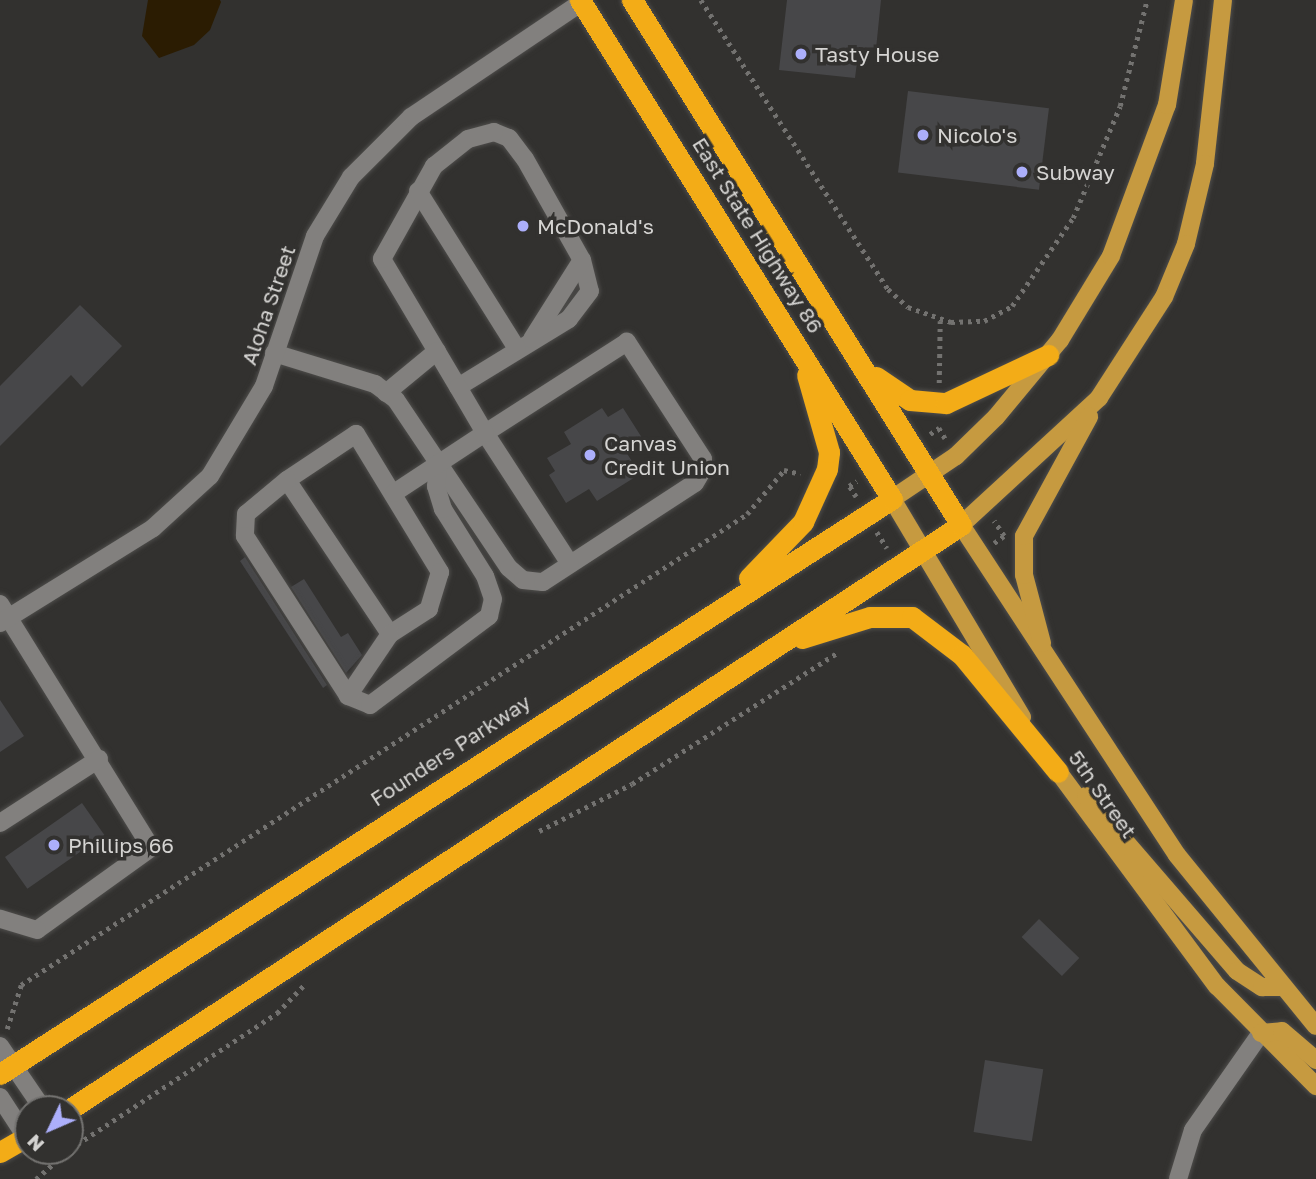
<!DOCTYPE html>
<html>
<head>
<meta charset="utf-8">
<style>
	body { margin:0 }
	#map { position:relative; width:1316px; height:1179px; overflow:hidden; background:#32312f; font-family:"Golos Text",sans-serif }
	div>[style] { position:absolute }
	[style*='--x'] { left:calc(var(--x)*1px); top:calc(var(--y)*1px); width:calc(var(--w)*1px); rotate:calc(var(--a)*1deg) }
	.water>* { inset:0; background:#2b1c02 }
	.building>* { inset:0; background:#474749; transform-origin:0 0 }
	.path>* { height:4.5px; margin-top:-2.25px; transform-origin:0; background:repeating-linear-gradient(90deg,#737270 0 3.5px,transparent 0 8.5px) }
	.roads { filter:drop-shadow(0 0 2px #4e4d4b) drop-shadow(0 0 2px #4e4d4b) }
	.minor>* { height:18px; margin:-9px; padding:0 9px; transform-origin:9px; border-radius:9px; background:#82807e }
	.major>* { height:18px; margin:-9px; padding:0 9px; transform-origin:9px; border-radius:9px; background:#c69a40 }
	.highway>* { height:21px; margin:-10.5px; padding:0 10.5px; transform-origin:10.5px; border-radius:10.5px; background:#f3ac17 }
	.dots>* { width:19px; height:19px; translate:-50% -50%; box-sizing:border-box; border:4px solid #32312f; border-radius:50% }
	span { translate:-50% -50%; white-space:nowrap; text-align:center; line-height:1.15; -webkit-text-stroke:7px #32312f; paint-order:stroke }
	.poi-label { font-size:21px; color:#d5d4d2 }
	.left { translate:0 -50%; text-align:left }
	.street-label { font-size:21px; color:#d5d4d2 }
	.north { position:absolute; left:14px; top:1095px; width:70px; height:70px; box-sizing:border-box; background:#32312f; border:2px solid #737270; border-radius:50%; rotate:226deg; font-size:19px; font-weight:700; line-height:28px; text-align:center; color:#d5d4d2 }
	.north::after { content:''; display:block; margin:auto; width:24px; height:32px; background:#acaffb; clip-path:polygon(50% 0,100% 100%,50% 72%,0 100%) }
</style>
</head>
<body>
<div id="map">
	<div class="water">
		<i style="clip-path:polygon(148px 0,220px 0,221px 2px,210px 30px,194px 45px,159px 58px,142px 36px)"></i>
	</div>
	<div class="building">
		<i style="clip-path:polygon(787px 0,881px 0,876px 49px,859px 47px,855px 78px,779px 70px)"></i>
		<i style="left:908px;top:91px;width:142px;height:82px;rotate:7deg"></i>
		<i style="clip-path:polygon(80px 305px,122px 346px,82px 387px,71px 375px,0 446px,0 386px)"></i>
		<i style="clip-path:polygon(602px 408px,608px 417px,623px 408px,644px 441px,626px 452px,640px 474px,597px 501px,589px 489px,566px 503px,549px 475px,555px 471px,547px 458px,571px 444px,564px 432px)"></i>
		<i style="clip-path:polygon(245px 557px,327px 685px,323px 688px,240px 561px)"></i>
		<i style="clip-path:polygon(304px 579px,341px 637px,348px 633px,362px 655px,346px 673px,291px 587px)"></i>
		<i style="clip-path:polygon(0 700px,24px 736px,0 752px)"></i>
		<i style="left:82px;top:803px;width:39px;height:94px;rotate:55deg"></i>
		<i style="left:1039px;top:919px;width:56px;height:25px;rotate:44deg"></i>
		<i style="left:985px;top:1060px;width:59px;height:73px;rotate:9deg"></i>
	</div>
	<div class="path">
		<i style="--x:701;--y:0;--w:344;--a:57.1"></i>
		<i style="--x:888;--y:289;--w:27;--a:42"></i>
		<i style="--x:908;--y:307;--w:46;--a:19.2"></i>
		<i style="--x:951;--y:322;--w:33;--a:-2"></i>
		<i style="--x:984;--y:321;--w:32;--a:-28"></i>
		<i style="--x:1012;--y:306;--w:107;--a:-55.3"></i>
		<i style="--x:1073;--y:218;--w:121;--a:-67.2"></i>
		<i style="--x:1120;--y:106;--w:109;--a:-75.7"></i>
		<i style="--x:939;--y:383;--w:62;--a:-89.1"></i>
		<i style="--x:930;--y:434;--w:11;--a:-34"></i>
		<i style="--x:939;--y:428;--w:12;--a:59"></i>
		<i style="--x:856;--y:497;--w:13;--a:-122"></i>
		<i style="--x:849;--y:486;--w:9;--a:-32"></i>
		<i style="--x:877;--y:532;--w:19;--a:58"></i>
		<i style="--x:994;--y:543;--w:12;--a:-35"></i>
		<i style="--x:1004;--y:536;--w:18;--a:-124"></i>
		<i style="--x:539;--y:831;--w:104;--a:-26.8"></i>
		<i style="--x:632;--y:784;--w:243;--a:-32.6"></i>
		<i style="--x:7;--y:1029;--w:46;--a:-72.3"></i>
		<i style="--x:21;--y:985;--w:865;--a:-32.97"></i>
		<i style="--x:747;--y:514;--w:57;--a:-49.9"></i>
		<i style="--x:784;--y:470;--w:17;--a:13"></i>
		<i style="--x:70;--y:1149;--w:248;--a:-33.3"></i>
		<i style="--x:277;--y:1013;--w:42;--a:-46"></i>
		<i style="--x:36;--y:1179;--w:43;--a:-41.2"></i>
	</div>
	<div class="roads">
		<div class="minor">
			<i style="--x:494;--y:132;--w:16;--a:22"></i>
			<i style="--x:509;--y:138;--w:26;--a:53"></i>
			<i style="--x:525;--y:159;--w:116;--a:60.6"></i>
			<i style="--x:582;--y:260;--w:32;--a:76"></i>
			<i style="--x:590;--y:291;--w:35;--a:127"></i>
			<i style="--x:569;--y:319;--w:130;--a:148.5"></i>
			<i style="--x:458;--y:387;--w:149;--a:-120.7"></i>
			<i style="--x:382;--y:259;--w:107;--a:-60.8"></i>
			<i style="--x:434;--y:166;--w:43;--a:-38.5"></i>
			<i style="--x:468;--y:139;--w:27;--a:-15"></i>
			<i style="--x:418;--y:191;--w:186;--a:57.9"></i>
			<i style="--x:532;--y:339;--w:93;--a:-57.7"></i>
			<i style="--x:274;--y:353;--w:106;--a:17.1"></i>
			<i style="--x:375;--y:384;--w:26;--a:37"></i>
			<i style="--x:396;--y:400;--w:202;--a:56.1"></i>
			<i style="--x:509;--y:568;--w:18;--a:41"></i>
			<i style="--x:523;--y:580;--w:20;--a:6"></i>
			<i style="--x:543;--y:582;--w:181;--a:-33.1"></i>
			<i style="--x:695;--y:483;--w:14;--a:-60"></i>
			<i style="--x:702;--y:471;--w:12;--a:-85"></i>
			<i style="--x:703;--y:459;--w:140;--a:-123"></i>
			<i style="--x:627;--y:342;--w:169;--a:147.3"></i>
			<i style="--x:485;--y:433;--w:156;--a:57"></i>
			<i style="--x:386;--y:393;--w:66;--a:-39.5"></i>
			<i style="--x:356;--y:434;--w:162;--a:58.7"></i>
			<i style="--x:440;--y:572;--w:39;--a:107"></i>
			<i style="--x:429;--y:609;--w:46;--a:147.3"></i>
			<i style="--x:390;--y:634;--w:185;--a:-123.8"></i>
			<i style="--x:287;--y:480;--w:83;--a:-33.7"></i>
			<i style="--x:287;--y:480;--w:53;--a:140.3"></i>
			<i style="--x:246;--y:514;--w:22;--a:93"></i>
			<i style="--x:245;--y:536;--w:190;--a:57.2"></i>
			<i style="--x:348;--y:696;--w:24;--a:22"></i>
			<i style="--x:370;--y:705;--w:149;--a:-36.8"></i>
			<i style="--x:489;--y:616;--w:17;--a:-77"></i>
			<i style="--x:493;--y:599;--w:24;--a:-109"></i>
			<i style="--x:485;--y:576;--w:79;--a:-122.1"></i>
			<i style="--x:443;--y:509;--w:24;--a:-107"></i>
			<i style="--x:436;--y:486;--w:23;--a:-83"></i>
			<i style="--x:394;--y:493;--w:109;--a:-33.4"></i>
			<i style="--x:485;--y:433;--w:53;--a:-120.4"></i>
			<i style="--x:0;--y:604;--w:287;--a:58.2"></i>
			<i style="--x:151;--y:848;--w:140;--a:144.3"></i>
			<i style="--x:37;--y:930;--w:39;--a:-163"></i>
			<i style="--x:0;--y:623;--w:180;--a:-31.8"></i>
			<i style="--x:153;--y:528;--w:77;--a:-42.4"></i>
			<i style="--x:210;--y:476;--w:105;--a:-59"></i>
			<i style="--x:264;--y:386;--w:158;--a:-71.2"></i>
			<i style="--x:315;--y:236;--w:69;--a:-58.6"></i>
			<i style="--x:351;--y:177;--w:85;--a:-45"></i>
			<i style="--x:411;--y:117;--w:206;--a:-33.9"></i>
			<i style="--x:348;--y:696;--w:75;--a:-55.9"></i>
			<i style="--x:0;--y:823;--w:118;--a:-32.9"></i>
			<i style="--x:0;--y:1046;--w:76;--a:55.7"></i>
			<i style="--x:0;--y:1097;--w:48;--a:57"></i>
			<i style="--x:1178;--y:1179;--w:51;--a:-73"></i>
			<i style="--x:1193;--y:1130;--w:118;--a:-55"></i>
		</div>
		<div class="major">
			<i style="--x:1223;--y:0;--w:165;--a:96.3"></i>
			<i style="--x:1205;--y:164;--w:82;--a:103.4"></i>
			<i style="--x:1186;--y:244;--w:57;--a:112.5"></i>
			<i style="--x:1164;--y:297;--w:120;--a:122.8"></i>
			<i style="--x:1099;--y:398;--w:188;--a:137.4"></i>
			<i style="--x:961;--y:525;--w:394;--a:56.8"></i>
			<i style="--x:1177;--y:855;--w:220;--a:50.9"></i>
			<i style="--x:1042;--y:643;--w:70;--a:-104.8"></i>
			<i style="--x:1024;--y:575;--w:39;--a:-90"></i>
			<i style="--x:1024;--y:536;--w:136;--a:-61.4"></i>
			<i style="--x:1022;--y:717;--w:254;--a:-120.8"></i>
			<i style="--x:892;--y:499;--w:77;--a:-33.9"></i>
			<i style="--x:956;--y:456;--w:56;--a:-44.3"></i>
			<i style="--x:996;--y:417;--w:100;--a:-50.3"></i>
			<i style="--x:1060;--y:340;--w:98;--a:-58.7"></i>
			<i style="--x:1111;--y:256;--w:161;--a:-69.7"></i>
			<i style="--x:1167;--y:105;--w:106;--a:-80.8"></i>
			<i style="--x:1051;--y:762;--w:279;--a:53.5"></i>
			<i style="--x:1217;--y:986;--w:141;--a:45.3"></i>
			<i style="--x:1086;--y:796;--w:231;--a:49.2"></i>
			<i style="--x:1237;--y:971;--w:30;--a:33"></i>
			<i style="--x:1262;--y:987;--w:21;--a:0"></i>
			<i style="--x:1261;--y:1033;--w:21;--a:-5"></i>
			<i style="--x:1282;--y:1031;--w:45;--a:40.5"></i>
		</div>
		<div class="highway">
			<i style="--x:876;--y:377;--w:41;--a:34.1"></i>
			<i style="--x:910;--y:400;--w:36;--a:5"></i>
			<i style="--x:946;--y:403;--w:113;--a:-25.2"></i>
			<i style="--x:749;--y:578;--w:78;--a:-46"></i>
			<i style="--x:803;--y:522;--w:58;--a:-65.6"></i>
			<i style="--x:827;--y:469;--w:17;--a:-83"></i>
			<i style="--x:829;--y:452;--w:80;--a:-105.9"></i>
			<i style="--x:802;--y:638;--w:71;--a:-17.2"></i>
			<i style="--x:870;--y:617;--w:42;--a:0"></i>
			<i style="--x:912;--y:617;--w:63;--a:37.2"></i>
			<i style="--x:962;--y:655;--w:151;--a:50.6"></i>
			<i style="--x:0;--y:1074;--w:1061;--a:-32.81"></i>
			<i style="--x:892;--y:499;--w:589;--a:-122.02"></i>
			<i style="--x:70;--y:1109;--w:1065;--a:-33.24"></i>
			<i style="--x:961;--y:525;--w:620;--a:-122.07"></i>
			<i style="--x:0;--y:1152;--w:32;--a:-30"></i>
		</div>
	</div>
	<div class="dots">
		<i style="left:801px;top:54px;background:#acaffb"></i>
		<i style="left:923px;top:135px;background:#acaffb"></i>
		<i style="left:1022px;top:172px;background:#acaffb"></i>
		<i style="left:523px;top:226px;background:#acaffb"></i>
		<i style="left:590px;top:455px;background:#acaffb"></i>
		<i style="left:54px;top:845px;background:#acaffb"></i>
	</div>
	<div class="poi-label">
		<span class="left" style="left:815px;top:54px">Tasty House</span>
		<span class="left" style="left:937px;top:135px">Nicolo's</span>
		<span class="left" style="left:1036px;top:172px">Subway</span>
		<span class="left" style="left:537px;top:226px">McDonald's</span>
		<span class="left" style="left:604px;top:455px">Canvas<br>Credit Union</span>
		<span class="left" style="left:68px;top:845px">Phillips 66</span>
	</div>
	<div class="street-label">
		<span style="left:758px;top:235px;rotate:58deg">East State Highway 86</span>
		<span style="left:268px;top:305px;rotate:-71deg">Aloha Street</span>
		<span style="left:450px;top:750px;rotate:-33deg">Founders Parkway</span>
		<span style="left:1103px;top:794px;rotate:55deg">5th Street</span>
	</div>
	<div class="north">N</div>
</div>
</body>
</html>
